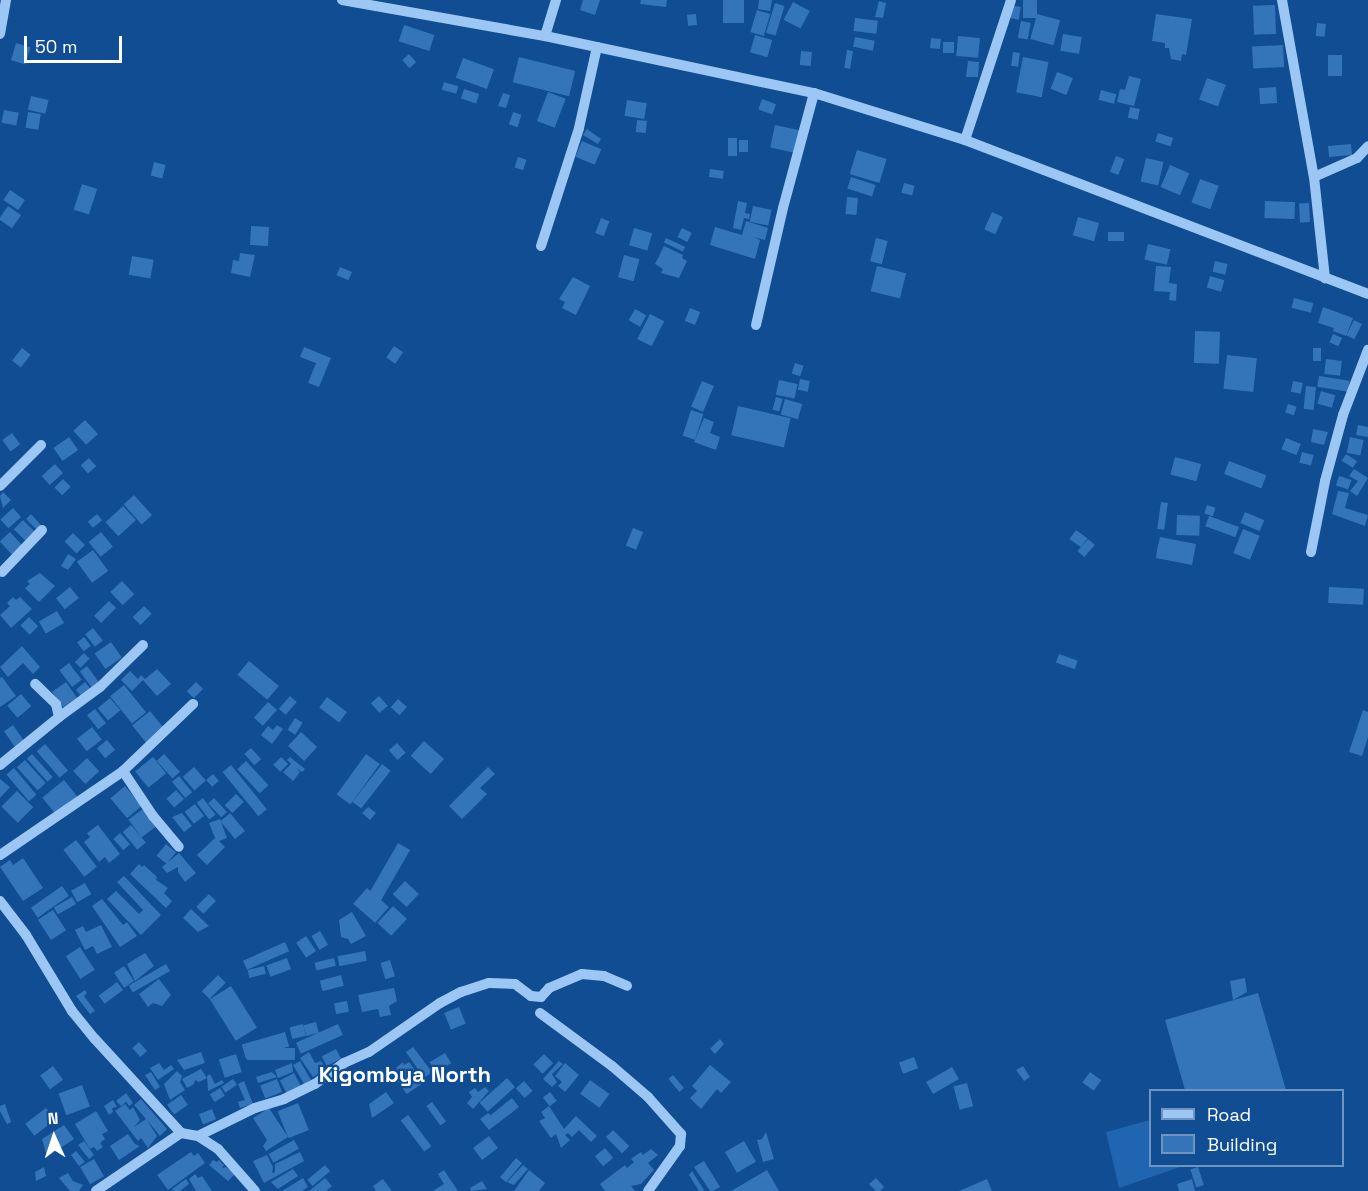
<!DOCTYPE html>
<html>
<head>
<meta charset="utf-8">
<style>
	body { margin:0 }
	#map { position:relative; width:1368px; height:1191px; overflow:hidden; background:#104d92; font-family:"Space Grotesk",sans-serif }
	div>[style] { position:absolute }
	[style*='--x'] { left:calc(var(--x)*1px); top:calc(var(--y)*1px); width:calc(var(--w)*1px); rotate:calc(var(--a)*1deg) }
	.green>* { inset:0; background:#1f65af }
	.building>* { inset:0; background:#3474b9; transform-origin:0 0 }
	.minor>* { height:10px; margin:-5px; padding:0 5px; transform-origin:5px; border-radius:5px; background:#9cc6f3 }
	span { translate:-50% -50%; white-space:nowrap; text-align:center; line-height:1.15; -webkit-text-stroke:4.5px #104d92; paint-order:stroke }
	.quarter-label { font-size:22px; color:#fff; font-weight:700 }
	.legend { position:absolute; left:1149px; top:1089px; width:195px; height:78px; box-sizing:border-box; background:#104d92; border:2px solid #7094be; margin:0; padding:8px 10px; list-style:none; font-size:18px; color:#fff }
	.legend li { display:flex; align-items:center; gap:12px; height:30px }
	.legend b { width:30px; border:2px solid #7094be }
	.north { position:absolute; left:24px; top:1107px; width:60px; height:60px; -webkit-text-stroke:4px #104d92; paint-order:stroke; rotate:357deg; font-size:16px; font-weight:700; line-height:24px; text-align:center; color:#fff }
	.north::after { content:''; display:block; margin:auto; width:21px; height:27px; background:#fff; clip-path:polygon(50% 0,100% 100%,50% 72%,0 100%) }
	.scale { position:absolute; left:24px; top:36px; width:98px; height:27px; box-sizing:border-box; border:3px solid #fff; border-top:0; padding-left:8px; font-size:18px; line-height:21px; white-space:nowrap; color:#fff; -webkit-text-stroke:4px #104d92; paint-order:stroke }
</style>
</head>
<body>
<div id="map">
	<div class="green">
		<i style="clip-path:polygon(1150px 1120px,1150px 1166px,1183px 1166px,1119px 1188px,1106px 1132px)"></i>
	</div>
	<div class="building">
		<i style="clip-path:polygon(583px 0,600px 0,595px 15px,580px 10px)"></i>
		<i style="clip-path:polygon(641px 0,667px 0,666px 7px,640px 4px)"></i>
		<i style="left:723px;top:0;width:21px;height:23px"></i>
		<i style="clip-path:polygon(759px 0,772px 0,770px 11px,758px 9px)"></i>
		<i style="left:1023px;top:0;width:14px;height:18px"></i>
		<i style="clip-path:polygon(879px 1px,886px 3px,883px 18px,875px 17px)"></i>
		<i style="left:793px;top:2px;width:19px;height:20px;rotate:28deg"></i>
		<i style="left:775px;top:3px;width:10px;height:31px;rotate:17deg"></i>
		<i style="left:1009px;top:5px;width:12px;height:13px;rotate:9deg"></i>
		<i style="left:1275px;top:5px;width:29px;height:22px;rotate:88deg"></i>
		<i style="left:757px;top:10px;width:14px;height:23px;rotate:17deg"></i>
		<i style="left:696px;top:14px;width:11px;height:9px;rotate:85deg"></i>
		<i style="left:1037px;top:14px;width:24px;height:26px;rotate:15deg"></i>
		<i style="clip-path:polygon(1156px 14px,1192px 19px,1186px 55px,1182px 54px,1181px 61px,1171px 59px,1169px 48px,1165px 48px,1165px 43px,1152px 41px)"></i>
		<i style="left:855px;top:18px;width:23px;height:13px;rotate:7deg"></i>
		<i style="left:1021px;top:21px;width:10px;height:17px;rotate:11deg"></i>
		<i style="left:1317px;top:23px;width:9px;height:13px;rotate:6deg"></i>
		<i style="left:404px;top:25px;width:32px;height:17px;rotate:18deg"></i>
		<i style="left:1063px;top:34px;width:19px;height:17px;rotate:9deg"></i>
		<i style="left:755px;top:35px;width:18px;height:18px;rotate:16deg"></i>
		<i style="left:958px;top:36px;width:22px;height:20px;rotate:5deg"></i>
		<i style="left:855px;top:37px;width:20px;height:10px;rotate:11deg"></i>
		<i style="left:931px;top:38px;width:10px;height:10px;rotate:6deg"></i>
		<i style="left:943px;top:42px;width:11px;height:11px"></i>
		<i style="left:16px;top:43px;width:15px;height:18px;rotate:16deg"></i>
		<i style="left:1283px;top:45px;width:22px;height:31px;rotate:87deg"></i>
		<i style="left:847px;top:50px;width:6px;height:18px;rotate:9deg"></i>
		<i style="left:801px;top:51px;width:11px;height:14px;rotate:5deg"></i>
		<i style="left:1013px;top:52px;width:7px;height:14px;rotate:8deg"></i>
		<i style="left:409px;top:54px;width:11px;height:9px;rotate:49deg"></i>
		<i style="left:1328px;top:55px;width:14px;height:21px"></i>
		<i style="left:519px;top:57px;width:58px;height:26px;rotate:14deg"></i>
		<i style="left:1023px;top:57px;width:26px;height:36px;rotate:11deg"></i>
		<i style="left:463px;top:58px;width:33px;height:21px;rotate:20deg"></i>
		<i style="clip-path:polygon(968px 61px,979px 62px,978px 77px,966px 77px)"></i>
		<i style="left:1057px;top:72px;width:17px;height:18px;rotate:21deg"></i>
		<i style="clip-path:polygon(1129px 76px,1141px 79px,1134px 106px,1117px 102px,1120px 89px,1125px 90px)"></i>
		<i style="left:1207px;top:78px;width:20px;height:23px;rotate:20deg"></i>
		<i style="left:444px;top:82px;width:15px;height:8px;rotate:16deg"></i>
		<i style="left:1276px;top:87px;width:16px;height:17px;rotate:86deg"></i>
		<i style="left:464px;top:89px;width:16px;height:10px;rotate:18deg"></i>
		<i style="left:1101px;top:90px;width:16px;height:10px;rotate:15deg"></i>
		<i style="left:548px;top:92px;width:19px;height:31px;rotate:21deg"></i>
		<i style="clip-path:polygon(503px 93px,510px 95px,506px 108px,498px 106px)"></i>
		<i style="left:31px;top:96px;width:18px;height:14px;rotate:13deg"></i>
		<i style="left:762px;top:99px;width:15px;height:11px;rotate:20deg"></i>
		<i style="left:627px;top:100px;width:20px;height:16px;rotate:9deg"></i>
		<i style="left:1130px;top:107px;width:10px;height:11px;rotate:11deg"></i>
		<i style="left:4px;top:110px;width:15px;height:13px;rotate:11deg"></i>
		<i style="left:28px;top:112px;width:13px;height:16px;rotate:9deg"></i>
		<i style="left:513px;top:112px;width:9px;height:13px;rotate:18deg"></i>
		<i style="left:637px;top:120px;width:10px;height:12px;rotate:6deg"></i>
		<i style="left:775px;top:125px;width:25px;height:23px;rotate:12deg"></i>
		<i style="clip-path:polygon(587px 129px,601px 139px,598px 144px,583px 135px)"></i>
		<i style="left:1158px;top:133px;width:16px;height:9px;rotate:18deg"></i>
		<i style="left:728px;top:138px;width:9px;height:18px"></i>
		<i style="left:739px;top:140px;width:9px;height:12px"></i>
		<i style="left:582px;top:141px;width:21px;height:17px;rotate:23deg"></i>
		<i style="left:1351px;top:144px;width:11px;height:23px;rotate:85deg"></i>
		<i style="left:857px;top:150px;width:31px;height:25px;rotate:17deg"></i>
		<i style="left:1116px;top:156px;width:9px;height:17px;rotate:21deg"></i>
		<i style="left:518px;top:157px;width:9px;height:11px;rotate:18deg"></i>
		<i style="left:1146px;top:158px;width:18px;height:24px;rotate:13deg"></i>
		<i style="left:154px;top:162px;width:12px;height:14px;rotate:14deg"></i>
		<i style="left:1170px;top:165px;width:21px;height:24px;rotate:23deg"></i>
		<i style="left:710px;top:169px;width:14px;height:8px;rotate:8deg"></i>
		<i style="left:851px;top:177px;width:26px;height:12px;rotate:18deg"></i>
		<i style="left:1200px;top:179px;width:20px;height:25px;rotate:20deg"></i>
		<i style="left:904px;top:183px;width:11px;height:10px;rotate:15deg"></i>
		<i style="left:82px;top:184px;width:16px;height:27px;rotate:18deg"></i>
		<i style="left:10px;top:190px;width:18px;height:12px;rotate:34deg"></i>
		<i style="left:847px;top:197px;width:11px;height:17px;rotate:5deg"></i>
		<i style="clip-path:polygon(738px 201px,747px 203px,745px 213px,750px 214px,749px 219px,744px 218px,741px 230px,733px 228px)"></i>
		<i style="left:1265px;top:201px;width:30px;height:17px;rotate:2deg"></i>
		<i style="left:1309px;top:203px;width:19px;height:10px;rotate:87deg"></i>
		<i style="left:8px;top:206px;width:16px;height:16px;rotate:35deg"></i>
		<i style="left:753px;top:206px;width:19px;height:16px;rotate:12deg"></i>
		<i style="left:992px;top:212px;width:12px;height:19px;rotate:24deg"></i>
		<i style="left:1078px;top:217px;width:22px;height:19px;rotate:16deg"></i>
		<i style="left:601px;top:218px;width:9px;height:16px;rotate:21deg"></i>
		<i style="clip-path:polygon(746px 221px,768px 228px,765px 240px,754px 237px,760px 240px,755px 259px,710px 245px,715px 227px,742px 235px)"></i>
		<i style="left:251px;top:226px;width:18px;height:19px;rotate:3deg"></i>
		<i style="left:634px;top:228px;width:19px;height:18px;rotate:16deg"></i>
		<i style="left:682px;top:228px;width:11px;height:10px;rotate:27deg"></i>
		<i style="left:1108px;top:232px;width:16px;height:9px"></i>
		<i style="left:666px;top:238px;width:21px;height:5px;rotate:25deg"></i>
		<i style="left:876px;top:238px;width:12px;height:24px;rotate:14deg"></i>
		<i style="left:1148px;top:244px;width:23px;height:16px;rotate:13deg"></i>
		<i style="clip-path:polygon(664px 246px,683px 255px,682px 258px,687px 261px,679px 278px,661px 273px,663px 269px,655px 264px)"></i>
		<i style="clip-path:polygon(240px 253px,255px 255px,250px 277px,231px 273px,233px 260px,239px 261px)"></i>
		<i style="left:624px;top:255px;width:16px;height:23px;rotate:15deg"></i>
		<i style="left:132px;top:256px;width:22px;height:19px;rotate:10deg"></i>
		<i style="left:1215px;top:261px;width:13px;height:11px;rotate:13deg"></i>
		<i style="left:877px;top:266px;width:30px;height:26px;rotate:14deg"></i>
		<i style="clip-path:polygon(1156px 266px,1171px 267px,1169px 283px,1177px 284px,1176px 301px,1169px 300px,1170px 292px,1154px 291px)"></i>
		<i style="left:340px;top:267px;width:13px;height:9px;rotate:23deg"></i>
		<i style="left:1210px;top:276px;width:15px;height:12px;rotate:16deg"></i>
		<i style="clip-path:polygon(573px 277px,590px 286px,576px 315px,562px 308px,565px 302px,559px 299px)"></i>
		<i style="left:1294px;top:298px;width:20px;height:10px;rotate:15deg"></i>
		<i style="clip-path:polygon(1323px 307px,1353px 318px,1346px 336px,1333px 331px,1334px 328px,1318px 323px)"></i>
		<i style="left:690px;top:308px;width:11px;height:14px;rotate:22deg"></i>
		<i style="left:635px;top:309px;width:13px;height:13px;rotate:29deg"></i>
		<i style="left:650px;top:314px;width:16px;height:28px;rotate:27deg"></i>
		<i style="left:1354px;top:320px;width:9px;height:17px;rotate:27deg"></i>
		<i style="left:1195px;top:331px;width:25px;height:32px;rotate:2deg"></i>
		<i style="left:1333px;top:334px;width:10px;height:9px;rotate:24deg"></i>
		<i style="left:394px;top:346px;width:11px;height:14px;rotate:34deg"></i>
		<i style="clip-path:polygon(304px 347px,331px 358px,319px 387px,308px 383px,316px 363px,300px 357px)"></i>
		<i style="left:22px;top:348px;width:11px;height:16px;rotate:38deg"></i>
		<i style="left:1313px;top:348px;width:8px;height:13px"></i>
		<i style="left:1227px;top:355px;width:30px;height:34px;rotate:6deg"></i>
		<i style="left:1326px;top:359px;width:16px;height:15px;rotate:7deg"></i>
		<i style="left:795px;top:363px;width:9px;height:11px;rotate:18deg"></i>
		<i style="left:1319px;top:376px;width:31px;height:11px;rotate:9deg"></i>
		<i style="left:800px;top:379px;width:10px;height:11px;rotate:11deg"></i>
		<i style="left:779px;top:380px;width:19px;height:15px;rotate:12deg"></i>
		<i style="left:702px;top:381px;width:13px;height:28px;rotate:23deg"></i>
		<i style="left:1293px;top:381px;width:10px;height:11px;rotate:11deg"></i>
		<i style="left:1306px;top:386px;width:10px;height:23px;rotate:6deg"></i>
		<i style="left:1321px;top:391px;width:15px;height:13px;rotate:16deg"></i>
		<i style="left:776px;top:397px;width:7px;height:13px;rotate:16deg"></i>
		<i style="left:785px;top:399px;width:18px;height:16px;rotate:16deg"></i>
		<i style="left:1288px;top:404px;width:9px;height:9px;rotate:18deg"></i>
		<i style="left:738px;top:406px;width:54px;height:30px;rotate:13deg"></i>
		<i style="left:691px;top:410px;width:13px;height:27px;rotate:18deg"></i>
		<i style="clip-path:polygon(704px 418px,714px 422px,710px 433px,720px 437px,716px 450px,694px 442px)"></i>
		<i style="left:85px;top:420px;width:19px;height:16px;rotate:47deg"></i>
		<i style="clip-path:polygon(1358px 425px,1368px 427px,1368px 437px,1356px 435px)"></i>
		<i style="clip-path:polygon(1313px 429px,1328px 432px,1324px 445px,1311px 442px)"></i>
		<i style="left:12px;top:433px;width:14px;height:12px;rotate:54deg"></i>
		<i style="left:69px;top:437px;width:16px;height:19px;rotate:55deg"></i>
		<i style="left:1350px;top:437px;width:14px;height:16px;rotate:12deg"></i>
		<i style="left:1286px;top:438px;width:16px;height:12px;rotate:22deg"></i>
		<i style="left:1302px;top:452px;width:12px;height:11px;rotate:14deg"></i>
		<i style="left:1346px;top:454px;width:13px;height:8px;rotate:32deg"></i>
		<i style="left:1175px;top:457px;width:27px;height:18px;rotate:15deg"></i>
		<i style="left:89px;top:458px;width:11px;height:11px;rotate:49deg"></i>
		<i style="left:1229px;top:461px;width:40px;height:14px;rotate:21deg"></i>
		<i style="left:55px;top:464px;width:12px;height:18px;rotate:48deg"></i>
		<i style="clip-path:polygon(1354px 469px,1368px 478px,1357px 496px,1350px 491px,1358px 481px,1349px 476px)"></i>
		<i style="left:1339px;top:476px;width:13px;height:10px;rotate:18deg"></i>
		<i style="left:63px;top:479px;width:11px;height:12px;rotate:45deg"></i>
		<i style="clip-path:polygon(1338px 491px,1349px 493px,1345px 508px,1368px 515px,1365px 526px,1332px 514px)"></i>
		<i style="clip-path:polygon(3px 492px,11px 500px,3px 508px,0 496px)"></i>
		<i style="left:134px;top:495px;width:27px;height:14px;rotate:48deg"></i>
		<i style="left:1161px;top:502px;width:7px;height:27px;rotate:8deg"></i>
		<i style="left:1207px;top:505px;width:9px;height:9px;rotate:18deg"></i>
		<i style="left:123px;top:506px;width:19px;height:24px;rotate:47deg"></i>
		<i style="left:13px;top:508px;width:12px;height:17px;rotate:48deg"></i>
		<i style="left:1245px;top:512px;width:21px;height:12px;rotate:23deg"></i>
		<i style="clip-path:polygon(31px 514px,41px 525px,36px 529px,26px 519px)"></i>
		<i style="left:97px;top:514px;width:8px;height:12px;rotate:50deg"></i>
		<i style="left:1177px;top:515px;width:23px;height:20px;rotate:2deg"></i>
		<i style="left:1209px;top:516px;width:32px;height:11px;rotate:20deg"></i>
		<i style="left:23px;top:520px;width:16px;height:13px;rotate:45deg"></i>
		<i style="left:633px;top:528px;width:11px;height:19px;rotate:22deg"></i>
		<i style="left:1243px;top:529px;width:18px;height:26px;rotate:22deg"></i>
		<i style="left:1076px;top:530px;width:14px;height:11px;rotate:36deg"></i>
		<i style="left:10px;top:532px;width:18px;height:14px;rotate:47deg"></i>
		<i style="left:101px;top:532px;width:19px;height:16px;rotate:51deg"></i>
		<i style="left:73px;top:533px;width:17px;height:12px;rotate:45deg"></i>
		<i style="clip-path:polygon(1160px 537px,1196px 544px,1192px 565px,1156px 558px,1157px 550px,1159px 551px,1157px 550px)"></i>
		<i style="left:1088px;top:539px;width:9px;height:16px;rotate:41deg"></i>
		<i style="left:93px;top:550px;width:26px;height:20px;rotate:54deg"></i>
		<i style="clip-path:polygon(68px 554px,76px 559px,68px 570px,61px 566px)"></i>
		<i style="clip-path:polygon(40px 573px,55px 586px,39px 602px,25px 588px,30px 584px,27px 581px)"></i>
		<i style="left:122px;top:581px;width:18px;height:16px;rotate:47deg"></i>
		<i style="left:70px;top:587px;width:14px;height:18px;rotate:51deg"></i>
		<i style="left:1329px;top:587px;width:35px;height:16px;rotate:3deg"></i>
		<i style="clip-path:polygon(13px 597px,16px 600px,20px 597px,32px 609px,11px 628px,0 615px,10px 606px,7px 603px)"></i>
		<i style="left:109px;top:601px;width:10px;height:21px;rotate:45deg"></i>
		<i style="left:144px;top:606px;width:11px;height:16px;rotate:45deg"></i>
		<i style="left:57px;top:611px;width:14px;height:21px;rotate:60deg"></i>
		<i style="left:29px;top:617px;width:13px;height:12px;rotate:45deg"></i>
		<i style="left:93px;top:628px;width:16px;height:10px;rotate:52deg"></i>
		<i style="left:84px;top:637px;width:11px;height:9px;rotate:52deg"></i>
		<i style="left:111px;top:642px;width:19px;height:20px;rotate:55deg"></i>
		<i style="clip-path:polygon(22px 646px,40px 667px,33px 674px,23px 663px,8px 677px,0 667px)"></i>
		<i style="left:84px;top:653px;width:8px;height:13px;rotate:45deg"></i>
		<i style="left:1059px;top:654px;width:20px;height:9px;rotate:20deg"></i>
		<i style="left:249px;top:661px;width:39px;height:18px;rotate:40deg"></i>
		<i style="left:69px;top:663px;width:21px;height:12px;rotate:53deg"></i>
		<i style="left:87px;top:666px;width:20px;height:9px;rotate:53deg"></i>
		<i style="clip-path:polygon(157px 669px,171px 684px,157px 696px,143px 680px,132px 691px,121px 680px,130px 671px,138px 679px,141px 675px,145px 679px)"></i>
		<i style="clip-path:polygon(2px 677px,16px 696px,0 707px,0 678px)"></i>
		<i style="left:66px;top:682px;width:19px;height:17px;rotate:55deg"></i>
		<i style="left:85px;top:682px;width:8px;height:12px;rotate:50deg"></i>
		<i style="left:196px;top:682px;width:10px;height:13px;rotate:45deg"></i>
		<i style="left:124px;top:685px;width:35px;height:18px;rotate:51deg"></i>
		<i style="left:21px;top:694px;width:16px;height:18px;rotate:50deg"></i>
		<i style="left:290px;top:696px;width:9px;height:17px;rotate:41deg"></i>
		<i style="left:379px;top:696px;width:13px;height:11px;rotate:48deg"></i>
		<i style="left:327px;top:697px;width:25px;height:13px;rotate:37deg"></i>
		<i style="left:110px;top:698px;width:16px;height:16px;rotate:50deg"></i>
		<i style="left:398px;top:699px;width:12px;height:11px;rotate:42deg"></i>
		<i style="left:268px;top:702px;width:12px;height:21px;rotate:42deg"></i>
		<i style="left:95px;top:709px;width:18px;height:10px;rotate:52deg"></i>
		<i style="clip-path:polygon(1363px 710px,1368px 712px,1368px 737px,1362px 756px,1349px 752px)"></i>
		<i style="left:150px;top:711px;width:22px;height:23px;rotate:51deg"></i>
		<i style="left:295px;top:718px;width:9px;height:14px;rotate:32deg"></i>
		<i style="left:13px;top:725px;width:21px;height:11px;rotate:55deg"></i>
		<i style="clip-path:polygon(277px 725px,283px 729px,272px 744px,261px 735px,268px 726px,273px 730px)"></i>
		<i style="left:92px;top:727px;width:16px;height:19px;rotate:52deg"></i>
		<i style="left:301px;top:732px;width:22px;height:19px;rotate:43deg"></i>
		<i style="left:107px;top:740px;width:13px;height:13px;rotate:51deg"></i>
		<i style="left:424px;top:741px;width:27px;height:20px;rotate:42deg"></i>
		<i style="left:397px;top:743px;width:13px;height:11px;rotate:48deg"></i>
		<i style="left:45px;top:744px;width:35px;height:11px;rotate:49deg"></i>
		<i style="left:251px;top:748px;width:15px;height:9px;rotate:48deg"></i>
		<i style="left:32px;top:754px;width:31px;height:7px;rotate:48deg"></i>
		<i style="left:164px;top:754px;width:24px;height:10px;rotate:48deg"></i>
		<i style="left:366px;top:754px;width:17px;height:50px;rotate:36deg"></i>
		<i style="left:153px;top:757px;width:21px;height:23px;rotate:51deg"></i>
		<i style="left:281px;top:757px;width:10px;height:11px;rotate:45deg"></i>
		<i style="clip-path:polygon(290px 757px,305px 769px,302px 772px,296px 768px,300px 772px,293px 781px,283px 772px,291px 764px,287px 760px)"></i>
		<i style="left:87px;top:758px;width:18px;height:19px;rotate:47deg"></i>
		<i style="left:25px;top:760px;width:31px;height:11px;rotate:48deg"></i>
		<i style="left:246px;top:761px;width:33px;height:12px;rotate:47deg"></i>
		<i style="left:382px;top:764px;width:11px;height:48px;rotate:38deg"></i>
		<i style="left:231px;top:765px;width:57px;height:11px;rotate:51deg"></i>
		<i style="left:194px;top:767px;width:18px;height:15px;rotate:49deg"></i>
		<i style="clip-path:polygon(488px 767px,495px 774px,480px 788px,487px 794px,462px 819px,449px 806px)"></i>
		<i style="left:14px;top:768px;width:35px;height:10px;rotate:50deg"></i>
		<i style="left:213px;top:774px;width:9px;height:9px;rotate:49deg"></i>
		<i style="left:179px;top:776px;width:21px;height:9px;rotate:51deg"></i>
		<i style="clip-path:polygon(0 779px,10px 787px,0 798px)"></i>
		<i style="left:64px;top:780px;width:21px;height:28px;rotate:51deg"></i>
		<i style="left:125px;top:786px;width:26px;height:19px;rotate:50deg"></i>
		<i style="left:176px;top:790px;width:12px;height:13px;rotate:48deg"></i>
		<i style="left:17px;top:791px;width:23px;height:22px;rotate:45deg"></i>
		<i style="left:236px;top:794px;width:11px;height:16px;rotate:45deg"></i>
		<i style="left:203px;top:798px;width:21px;height:8px;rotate:53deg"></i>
		<i style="left:214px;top:798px;width:19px;height:8px;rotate:47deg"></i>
		<i style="left:195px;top:804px;width:15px;height:13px;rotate:53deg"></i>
		<i style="clip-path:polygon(368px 807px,376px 813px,370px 820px,362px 813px)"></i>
		<i style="left:143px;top:809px;width:22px;height:18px;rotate:54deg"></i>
		<i style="clip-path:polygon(182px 813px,192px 826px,184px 832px,172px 817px)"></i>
		<i style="clip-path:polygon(230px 813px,245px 831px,235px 839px,221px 822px,227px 838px,219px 841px,225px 847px,207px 865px,197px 855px,215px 838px,209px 823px,220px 819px,221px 821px)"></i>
		<i style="clip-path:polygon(98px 825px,120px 854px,109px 863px,105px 857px,99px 862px,84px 842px,90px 837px,87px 833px)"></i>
		<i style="left:131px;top:825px;width:23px;height:11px;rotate:50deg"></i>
		<i style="left:120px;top:833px;width:15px;height:9px;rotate:48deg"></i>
		<i style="left:76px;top:840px;width:34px;height:16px;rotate:52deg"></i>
		<i style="left:398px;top:843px;width:14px;height:67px;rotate:30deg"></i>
		<i style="left:166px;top:844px;width:13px;height:15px;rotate:39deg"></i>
		<i style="clip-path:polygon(179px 853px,196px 873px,185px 882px,178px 872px,178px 867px,167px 873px,162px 867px)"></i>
		<i style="clip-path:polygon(23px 858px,43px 888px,23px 901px,0 867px,10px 860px,13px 865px)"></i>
		<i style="clip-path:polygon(139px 864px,142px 867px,144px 865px,157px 877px,156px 880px,168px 888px,164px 893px,172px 901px,166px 908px,130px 874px)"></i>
		<i style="clip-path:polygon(124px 876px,161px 915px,141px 935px,107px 899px,116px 891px,139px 914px,143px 910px,117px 882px)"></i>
		<i style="left:405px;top:881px;width:19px;height:18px;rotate:43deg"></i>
		<i style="left:85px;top:883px;width:13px;height:16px;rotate:61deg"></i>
		<i style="left:62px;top:886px;width:12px;height:38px;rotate:55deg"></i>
		<i style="left:367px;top:888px;width:29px;height:21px;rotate:41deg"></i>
		<i style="left:209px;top:894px;width:10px;height:18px;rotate:45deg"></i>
		<i style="left:72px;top:897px;width:8px;height:21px;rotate:60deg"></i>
		<i style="clip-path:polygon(102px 899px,123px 925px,127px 922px,137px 936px,120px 947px,92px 906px)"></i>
		<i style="left:393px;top:906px;width:19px;height:23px;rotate:43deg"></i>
		<i style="clip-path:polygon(191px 909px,209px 926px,198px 932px,183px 918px)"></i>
		<i style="left:53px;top:910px;width:24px;height:18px;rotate:57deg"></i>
		<i style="clip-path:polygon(352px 912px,366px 936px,351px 944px,348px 939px,341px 937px,339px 920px)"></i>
		<i style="clip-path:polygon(101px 925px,112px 947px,97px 954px,93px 946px,85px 950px,75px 930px,83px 926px,86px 932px)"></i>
		<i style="left:320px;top:931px;width:16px;height:10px;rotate:60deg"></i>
		<i style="left:306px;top:936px;width:18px;height:12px;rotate:56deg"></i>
		<i style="left:285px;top:942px;width:10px;height:46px;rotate:66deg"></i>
		<i style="left:80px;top:947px;width:27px;height:17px;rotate:57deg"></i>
		<i style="left:365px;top:951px;width:10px;height:28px;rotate:79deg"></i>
		<i style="clip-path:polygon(145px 953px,154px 966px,135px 981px,127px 964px)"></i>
		<i style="left:287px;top:958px;width:12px;height:22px;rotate:70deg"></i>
		<i style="left:334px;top:958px;width:8px;height:20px;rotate:76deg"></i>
		<i style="left:390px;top:960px;width:17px;height:10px;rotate:73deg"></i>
		<i style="left:166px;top:964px;width:8px;height:43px;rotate:60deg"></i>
		<i style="left:124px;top:966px;width:18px;height:12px;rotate:56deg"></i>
		<i style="left:264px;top:966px;width:8px;height:17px;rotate:76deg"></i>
		<i style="left:218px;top:975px;width:11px;height:23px;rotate:45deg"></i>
		<i style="left:341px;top:975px;width:11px;height:22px;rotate:75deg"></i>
		<i style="clip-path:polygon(1245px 978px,1247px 992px,1233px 1000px,1230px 981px)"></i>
		<i style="clip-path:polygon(159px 979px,171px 995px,162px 1006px,153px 1003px,148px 1007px,139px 994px)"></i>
		<i style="left:117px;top:982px;width:10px;height:23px;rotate:53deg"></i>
		<i style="left:231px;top:986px;width:49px;height:25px;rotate:58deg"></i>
		<i style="clip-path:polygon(394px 988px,397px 1001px,389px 1006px,391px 1015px,380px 1017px,378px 1009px,362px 1012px,358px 995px)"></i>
		<i style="clip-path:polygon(85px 990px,87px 993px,84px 996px,95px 1011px,90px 1014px,76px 996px)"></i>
		<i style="clip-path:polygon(1258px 993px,1286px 1090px,1185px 1090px,1165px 1020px)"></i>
		<i style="left:347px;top:1001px;width:11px;height:13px;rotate:80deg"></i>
		<i style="left:459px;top:1007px;width:18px;height:16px;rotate:68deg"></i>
		<i style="left:316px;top:1022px;width:11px;height:13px;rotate:75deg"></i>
		<i style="left:303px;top:1024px;width:12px;height:14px;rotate:76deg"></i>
		<i style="left:338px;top:1024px;width:12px;height:46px;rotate:66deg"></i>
		<i style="left:285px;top:1032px;width:15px;height:45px;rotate:74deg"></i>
		<i style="clip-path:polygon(720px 1039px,724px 1044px,715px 1054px,710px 1049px)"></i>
		<i style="left:139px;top:1042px;width:12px;height:9px;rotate:48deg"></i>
		<i style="clip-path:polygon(413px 1047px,432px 1072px,424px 1078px,406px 1052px)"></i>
		<i style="left:295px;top:1048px;width:12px;height:48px;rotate:90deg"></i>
		<i style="left:336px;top:1049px;width:11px;height:16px;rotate:63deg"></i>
		<i style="clip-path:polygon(201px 1052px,205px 1063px,184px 1070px,177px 1060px)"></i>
		<i style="clip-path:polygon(309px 1052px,315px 1063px,321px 1061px,326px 1069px,313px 1077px,300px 1058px)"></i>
		<i style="left:445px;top:1053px;width:12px;height:18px;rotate:59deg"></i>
		<i style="left:236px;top:1054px;width:19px;height:18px;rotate:72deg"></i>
		<i style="left:544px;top:1054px;width:13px;height:15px;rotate:45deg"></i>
		<i style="left:914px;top:1057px;width:12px;height:16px;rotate:70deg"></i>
		<i style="left:300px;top:1061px;width:22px;height:8px;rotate:60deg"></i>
		<i style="clip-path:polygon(559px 1061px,563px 1064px,552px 1074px,557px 1082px,552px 1087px,543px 1079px)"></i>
		<i style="clip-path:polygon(403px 1062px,404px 1065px,409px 1062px,418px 1074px,402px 1087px,394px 1076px,399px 1072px,396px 1068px)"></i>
		<i style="clip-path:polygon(159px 1063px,164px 1070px,171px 1065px,174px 1069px,158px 1080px,150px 1068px)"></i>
		<i style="clip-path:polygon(292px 1063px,293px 1072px,278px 1078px,275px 1070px)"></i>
		<i style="clip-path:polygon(565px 1063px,579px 1075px,565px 1092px,558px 1086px,562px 1082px,555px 1076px)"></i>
		<i style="clip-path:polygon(710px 1065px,731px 1082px,721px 1093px,717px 1089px,701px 1109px,690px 1098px,697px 1091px,692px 1086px)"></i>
		<i style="left:53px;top:1066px;width:17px;height:16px;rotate:54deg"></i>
		<i style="clip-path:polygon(1023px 1066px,1030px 1077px,1024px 1081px,1016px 1070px)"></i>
		<i style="left:952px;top:1067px;width:14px;height:30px;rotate:60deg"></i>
		<i style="clip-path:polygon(201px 1069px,207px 1078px,199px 1082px,195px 1080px,194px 1084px,187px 1088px,182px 1079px)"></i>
		<i style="clip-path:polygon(177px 1071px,182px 1076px,180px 1082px,185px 1090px,170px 1100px,164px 1084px)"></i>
		<i style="clip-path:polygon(151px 1072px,160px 1087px,155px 1090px,145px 1075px)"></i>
		<i style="clip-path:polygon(272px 1072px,277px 1077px,258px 1083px,256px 1077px)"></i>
		<i style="left:1090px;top:1072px;width:14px;height:13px;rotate:36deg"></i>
		<i style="left:294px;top:1073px;width:15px;height:16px;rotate:62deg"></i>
		<i style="clip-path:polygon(210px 1074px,215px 1084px,222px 1080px,224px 1083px,208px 1091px,207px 1076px)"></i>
		<i style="left:673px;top:1075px;width:17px;height:6px;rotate:50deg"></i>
		<i style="left:421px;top:1076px;width:7px;height:22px;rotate:56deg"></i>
		<i style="left:507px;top:1078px;width:12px;height:37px;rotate:48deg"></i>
		<i style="left:233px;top:1079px;width:7px;height:14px;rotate:56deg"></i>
		<i style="left:277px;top:1079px;width:14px;height:18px;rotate:69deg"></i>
		<i style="left:590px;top:1080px;width:24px;height:17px;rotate:36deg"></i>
		<i style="clip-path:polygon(244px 1081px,253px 1104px,240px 1108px,238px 1102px,245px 1100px,238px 1084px)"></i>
		<i style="left:524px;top:1081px;width:13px;height:11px;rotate:48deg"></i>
		<i style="left:967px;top:1083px;width:24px;height:14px;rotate:75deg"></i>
		<i style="left:82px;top:1085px;width:23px;height:25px;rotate:70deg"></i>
		<i style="clip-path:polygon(485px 1087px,489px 1091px,473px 1109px,467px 1103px,472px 1097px,469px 1092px,475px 1088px,478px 1092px)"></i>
		<i style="left:220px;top:1088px;width:9px;height:12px;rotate:58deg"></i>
		<i style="clip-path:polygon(386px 1092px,394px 1103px,372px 1118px,369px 1104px)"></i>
		<i style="left:550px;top:1092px;width:11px;height:9px;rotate:52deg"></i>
		<i style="clip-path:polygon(126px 1093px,133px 1103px,129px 1106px,126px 1102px,121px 1106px,116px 1101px)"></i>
		<i style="left:181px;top:1095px;width:12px;height:17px;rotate:55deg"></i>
		<i style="clip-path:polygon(512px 1098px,519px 1107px,489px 1130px,480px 1119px,488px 1113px,491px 1115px)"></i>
		<i style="clip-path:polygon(141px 1099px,167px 1129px,160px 1136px,147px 1120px,157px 1136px,148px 1148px,141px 1138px,138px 1141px,115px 1111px,125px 1104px,130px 1110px,133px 1107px,140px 1120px,134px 1127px,146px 1119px,134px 1105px)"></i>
		<i style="clip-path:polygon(113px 1100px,117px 1107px,112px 1108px,113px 1112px,109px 1115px,104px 1106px)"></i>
		<i style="left:432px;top:1102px;width:24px;height:7px;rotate:54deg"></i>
		<i style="left:298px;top:1103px;width:29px;height:22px;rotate:68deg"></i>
		<i style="clip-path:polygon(5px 1104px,11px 1122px,7px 1124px,0 1111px,0 1106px)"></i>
		<i style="clip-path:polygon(549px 1106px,564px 1129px,576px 1116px,597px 1136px,591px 1142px,579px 1130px,572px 1137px,568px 1133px,565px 1135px,570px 1140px,561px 1148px,556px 1134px,551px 1138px,539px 1121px,545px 1118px,541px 1112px)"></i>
		<i style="left:46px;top:1108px;width:15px;height:26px;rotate:53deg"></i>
		<i style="clip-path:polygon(269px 1108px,288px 1137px,266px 1151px,263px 1146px,267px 1140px,253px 1118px)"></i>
		<i style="left:212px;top:1109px;width:11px;height:14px;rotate:68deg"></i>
		<i style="clip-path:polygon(96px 1111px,108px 1131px,102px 1134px,105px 1139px,100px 1143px,103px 1147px,97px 1151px,94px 1147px,90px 1149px,75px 1124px)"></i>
		<i style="left:408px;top:1115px;width:39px;height:9px;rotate:53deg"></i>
		<i style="clip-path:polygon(64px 1125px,74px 1139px,47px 1157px,42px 1139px)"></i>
		<i style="left:613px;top:1130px;width:23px;height:10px;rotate:45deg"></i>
		<i style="clip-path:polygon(766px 1132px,774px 1159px,763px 1162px,757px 1140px,762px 1139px)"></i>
		<i style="clip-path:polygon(128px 1134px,135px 1144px,140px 1146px,119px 1160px,110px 1146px)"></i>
		<i style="left:489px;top:1136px;width:15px;height:20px;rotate:53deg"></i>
		<i style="left:294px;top:1140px;width:10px;height:29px;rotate:61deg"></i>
		<i style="clip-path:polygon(84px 1141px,94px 1155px,89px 1159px,78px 1145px)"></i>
		<i style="left:744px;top:1141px;width:24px;height:22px;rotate:60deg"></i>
		<i style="left:605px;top:1148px;width:13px;height:13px;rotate:51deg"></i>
		<i style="clip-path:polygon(651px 1149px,658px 1155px,648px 1163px,654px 1170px,641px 1184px,631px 1186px,635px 1191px,605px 1191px,600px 1184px,625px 1165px,627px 1168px,634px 1162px,631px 1159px,641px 1152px,643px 1155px)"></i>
		<i style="clip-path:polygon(76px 1151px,85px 1162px,79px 1166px,71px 1155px)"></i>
		<i style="clip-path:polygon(191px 1152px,194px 1156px,198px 1153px,205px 1163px,168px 1190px,157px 1175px)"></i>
		<i style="clip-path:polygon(300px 1152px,304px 1161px,264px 1183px,253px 1161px,267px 1155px,273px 1167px,272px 1173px,275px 1172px,275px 1164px)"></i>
		<i style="left:516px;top:1158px;width:8px;height:25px;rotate:40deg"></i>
		<i style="left:94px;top:1159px;width:20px;height:16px;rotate:60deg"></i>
		<i style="clip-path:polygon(213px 1160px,217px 1162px,219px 1160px,224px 1165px,222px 1168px,226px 1167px,235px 1174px,228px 1181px,209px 1165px)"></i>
		<i style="clip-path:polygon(704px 1161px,720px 1187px,713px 1191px,710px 1191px,694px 1167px)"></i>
		<i style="left:325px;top:1165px;width:8px;height:23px;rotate:50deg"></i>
		<i style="clip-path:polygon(523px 1165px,528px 1169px,514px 1185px,507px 1182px)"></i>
		<i style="clip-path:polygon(44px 1167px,46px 1176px,36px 1181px,35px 1172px)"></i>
		<i style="left:1198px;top:1167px;width:19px;height:8px;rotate:72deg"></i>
		<i style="clip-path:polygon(293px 1169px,298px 1176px,278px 1189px,271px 1182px)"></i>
		<i style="clip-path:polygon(444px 1170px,458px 1191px,433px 1191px,444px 1184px,438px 1174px)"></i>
		<i style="clip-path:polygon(529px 1170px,545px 1183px,539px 1191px,514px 1191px)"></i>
		<i style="clip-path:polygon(767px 1170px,779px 1191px,731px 1191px)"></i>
		<i style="clip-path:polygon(692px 1171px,704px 1190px,702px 1191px,699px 1191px,689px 1175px)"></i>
		<i style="clip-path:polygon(68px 1173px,73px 1181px,83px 1185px,79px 1191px,70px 1191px,59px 1178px)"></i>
		<i style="clip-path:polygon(195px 1174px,198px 1178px,202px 1176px,212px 1191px,196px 1191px,189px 1179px)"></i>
		<i style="clip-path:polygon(303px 1178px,308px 1187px,302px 1191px,282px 1191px)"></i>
		<i style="clip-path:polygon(325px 1178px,332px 1186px,326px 1191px,309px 1191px)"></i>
		<i style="clip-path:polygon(876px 1178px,884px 1187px,880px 1191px,876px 1191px,869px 1184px)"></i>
		<i style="clip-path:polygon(186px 1179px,189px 1184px,180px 1191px,173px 1191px,172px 1189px)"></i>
		<i style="clip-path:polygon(383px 1179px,392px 1191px,376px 1191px,373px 1186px)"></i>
		<i style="clip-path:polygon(987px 1179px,992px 1191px,959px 1191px)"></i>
		<i style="clip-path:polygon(1192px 1179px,1195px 1191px,1179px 1191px,1177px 1184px)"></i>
		<i style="clip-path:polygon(482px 1181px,487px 1189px,471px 1191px,470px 1188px)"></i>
	</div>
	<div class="minor">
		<i style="--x:342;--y:0;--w:206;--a:10.1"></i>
		<i style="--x:545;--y:36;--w:275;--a:12"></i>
		<i style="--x:814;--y:93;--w:158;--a:17.3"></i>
		<i style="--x:965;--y:140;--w:431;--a:20.9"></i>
		<i style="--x:1282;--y:0;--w:180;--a:79.8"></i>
		<i style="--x:1314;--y:177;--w:102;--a:83.8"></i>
		<i style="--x:0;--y:34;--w:35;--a:-80"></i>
		<i style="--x:545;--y:36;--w:38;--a:-73"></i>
		<i style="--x:965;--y:140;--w:147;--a:-71.8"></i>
		<i style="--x:1314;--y:177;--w:47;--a:-23.8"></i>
		<i style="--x:1357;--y:158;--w:16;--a:-47"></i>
		<i style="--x:541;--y:246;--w:124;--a:-72.1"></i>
		<i style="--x:579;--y:128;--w:83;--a:-77.5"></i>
		<i style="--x:756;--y:325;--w:120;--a:-77"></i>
		<i style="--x:783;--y:208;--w:119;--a:-74.9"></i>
		<i style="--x:0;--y:486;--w:58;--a:-45"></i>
		<i style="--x:1311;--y:552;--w:72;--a:-78.8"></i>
		<i style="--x:1325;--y:481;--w:68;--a:-74.7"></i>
		<i style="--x:1343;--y:415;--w:70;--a:-69"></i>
		<i style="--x:2;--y:572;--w:58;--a:-46.4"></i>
		<i style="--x:59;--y:717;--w:51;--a:-36.2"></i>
		<i style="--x:100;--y:687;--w:60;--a:-44.3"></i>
		<i style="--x:0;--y:765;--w:76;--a:-39.1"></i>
		<i style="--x:59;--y:717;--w:13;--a:-103"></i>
		<i style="--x:56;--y:704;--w:29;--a:-136"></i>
		<i style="--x:123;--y:771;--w:54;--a:56.3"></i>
		<i style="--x:153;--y:816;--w:40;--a:50"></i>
		<i style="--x:0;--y:855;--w:149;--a:-34.3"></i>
		<i style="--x:123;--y:771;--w:97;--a:-43.7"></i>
		<i style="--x:0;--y:901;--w:43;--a:52.6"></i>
		<i style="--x:26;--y:935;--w:89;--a:58.8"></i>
		<i style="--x:72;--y:1011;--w:36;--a:51"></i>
		<i style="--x:95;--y:1039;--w:127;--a:47.5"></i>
		<i style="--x:181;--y:1133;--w:17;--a:10"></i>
		<i style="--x:198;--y:1136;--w:24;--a:33"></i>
		<i style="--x:218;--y:1149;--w:56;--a:48.6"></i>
		<i style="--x:540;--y:1013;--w:89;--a:36.4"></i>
		<i style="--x:612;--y:1066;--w:48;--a:40.7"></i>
		<i style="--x:648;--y:1097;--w:50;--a:48.3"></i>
		<i style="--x:681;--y:1134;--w:12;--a:95"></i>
		<i style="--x:680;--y:1146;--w:55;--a:125.4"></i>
		<i style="--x:198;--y:1136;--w:64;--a:-26.2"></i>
		<i style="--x:255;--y:1108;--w:30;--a:-17"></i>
		<i style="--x:284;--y:1099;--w:34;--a:-26"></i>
		<i style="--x:315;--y:1084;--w:36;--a:-36"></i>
		<i style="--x:344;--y:1063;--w:27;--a:-24"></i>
		<i style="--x:369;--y:1052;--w:86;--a:-34.6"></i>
		<i style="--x:440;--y:1003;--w:24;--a:-28"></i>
		<i style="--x:461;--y:992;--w:29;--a:-18"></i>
		<i style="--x:489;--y:983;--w:26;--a:2"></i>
		<i style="--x:515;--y:984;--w:20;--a:37"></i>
		<i style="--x:531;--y:996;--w:10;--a:6"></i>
		<i style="--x:541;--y:997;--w:12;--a:-48"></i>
		<i style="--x:549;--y:988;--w:36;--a:-23"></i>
		<i style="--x:582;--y:974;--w:22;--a:5"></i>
		<i style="--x:604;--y:976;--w:25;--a:23"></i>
		<i style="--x:96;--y:1191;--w:103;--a:-34.3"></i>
	</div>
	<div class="quarter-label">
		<span style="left:405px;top:1075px">Kigombya North</span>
	</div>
	<ul class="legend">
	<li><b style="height:8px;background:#9cc6f3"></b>Road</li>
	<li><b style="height:16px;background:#3474b9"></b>Building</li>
	</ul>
	<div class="north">N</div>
	<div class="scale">50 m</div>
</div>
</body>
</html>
